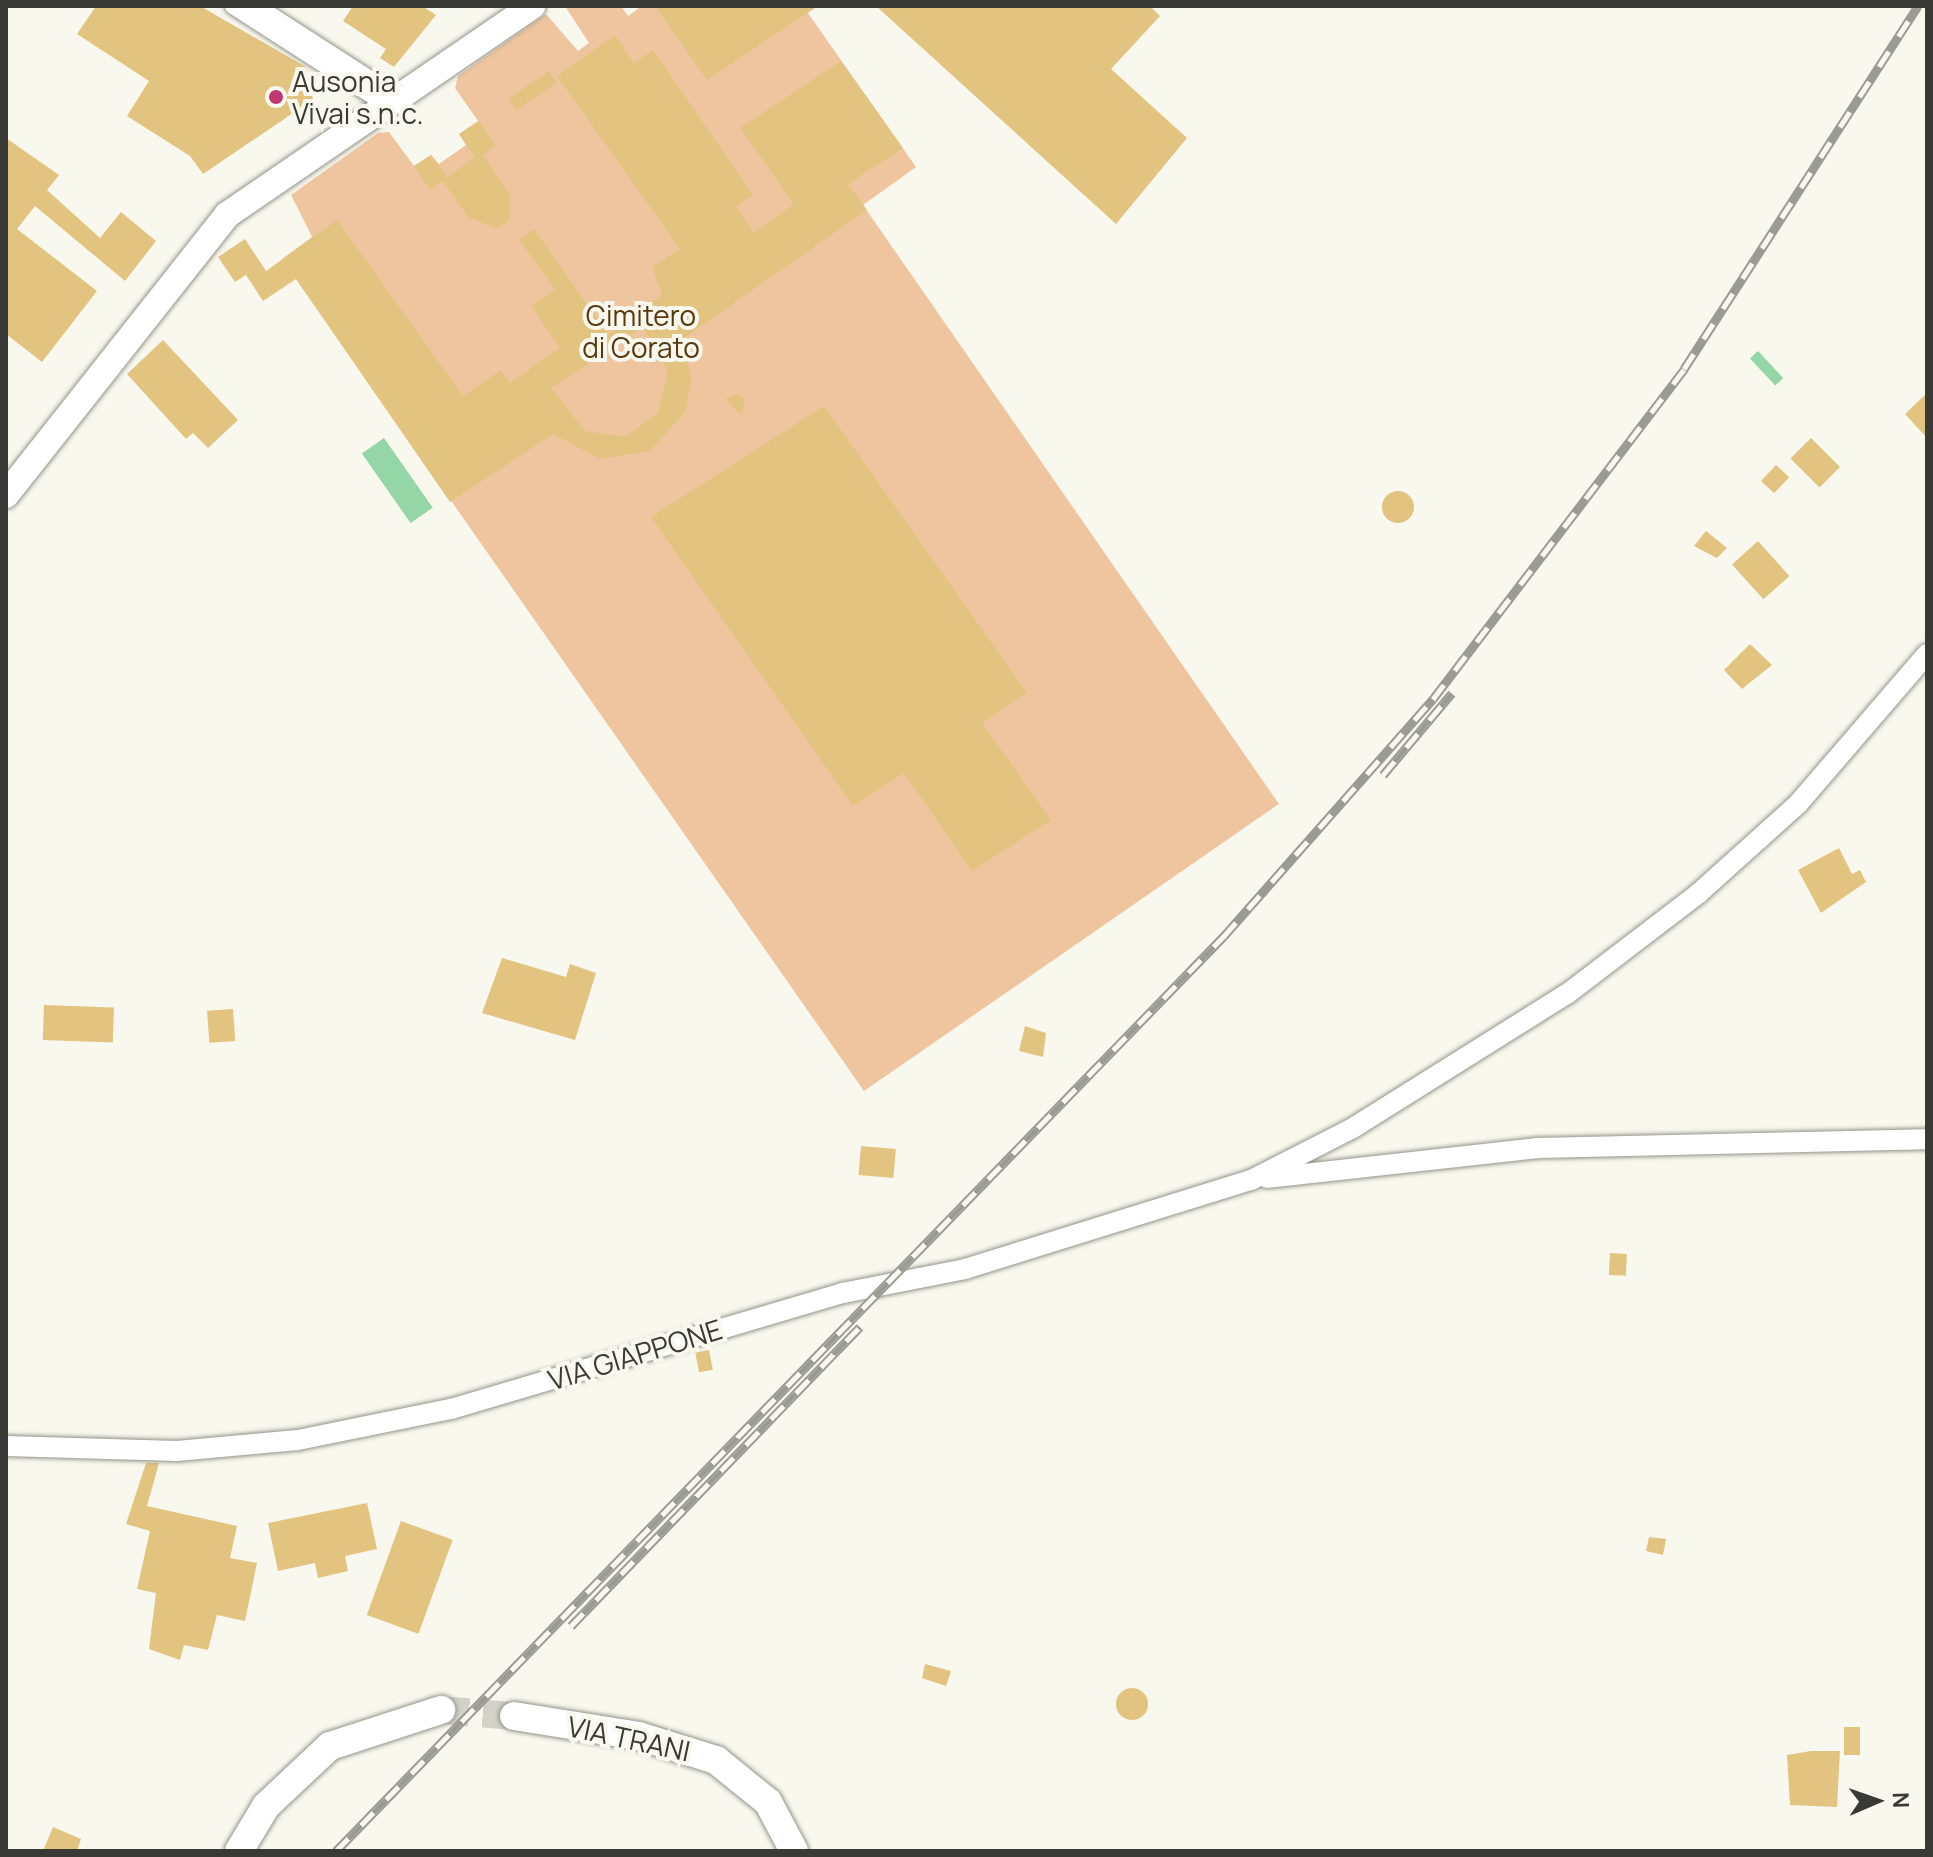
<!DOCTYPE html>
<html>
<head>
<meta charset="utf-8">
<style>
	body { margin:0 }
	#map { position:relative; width:1933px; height:1857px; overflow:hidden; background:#f8f8ee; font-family:Manrope,sans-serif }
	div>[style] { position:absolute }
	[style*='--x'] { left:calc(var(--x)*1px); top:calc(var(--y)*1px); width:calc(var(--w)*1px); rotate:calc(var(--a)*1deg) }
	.green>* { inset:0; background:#eec59f }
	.water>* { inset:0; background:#95d6a7; transform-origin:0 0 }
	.building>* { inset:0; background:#e2c480; transform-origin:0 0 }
	.round { border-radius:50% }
	.secondary-tunnel>* { height:28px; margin-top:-14px; transform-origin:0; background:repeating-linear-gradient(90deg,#d2d2c9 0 28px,transparent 0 42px) }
	.roads { filter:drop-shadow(0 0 2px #94948b) drop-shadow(0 0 2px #94948b) }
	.pedestrian>* { height:16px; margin:-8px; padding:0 8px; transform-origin:8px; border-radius:8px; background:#fff }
	.minor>* { height:20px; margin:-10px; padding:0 10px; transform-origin:10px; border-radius:10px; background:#fff }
	.tertiary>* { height:26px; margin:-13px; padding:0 13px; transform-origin:13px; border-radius:13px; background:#fff }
	.secondary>* { height:28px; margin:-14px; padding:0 14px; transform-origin:14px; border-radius:14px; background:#fff }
	.rail>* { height:9px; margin-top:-4.5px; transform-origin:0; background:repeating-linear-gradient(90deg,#f8f8ee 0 18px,#9a9b94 0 36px); box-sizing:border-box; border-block:2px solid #9a9b94 }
	.dots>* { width:22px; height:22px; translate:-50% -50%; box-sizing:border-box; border:4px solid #f8f8ee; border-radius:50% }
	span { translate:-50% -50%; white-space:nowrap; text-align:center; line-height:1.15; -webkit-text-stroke:8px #f8f8ee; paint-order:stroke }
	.poi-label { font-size:28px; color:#393a36 }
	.left { translate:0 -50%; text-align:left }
	.park-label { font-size:28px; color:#5b370e }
	.street-label { font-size:28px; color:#393a36 }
	.frame { position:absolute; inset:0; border:8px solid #393a36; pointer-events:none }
	.north { position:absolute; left:1837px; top:1761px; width:80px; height:80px; -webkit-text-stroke:6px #f8f8ee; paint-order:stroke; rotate:88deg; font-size:22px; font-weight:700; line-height:32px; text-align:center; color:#393a36 }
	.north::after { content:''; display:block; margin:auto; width:28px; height:36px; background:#393a36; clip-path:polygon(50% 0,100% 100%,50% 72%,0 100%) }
</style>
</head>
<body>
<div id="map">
	<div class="green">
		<i style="clip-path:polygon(565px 6px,621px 6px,628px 16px,642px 6px,803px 6px,916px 167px,863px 205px,1279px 804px,864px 1091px,282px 259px,312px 237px,291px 195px,378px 133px,389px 132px,414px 166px,431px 155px,439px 164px,466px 145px,459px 134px,478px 121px,455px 88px,458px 76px,546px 14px,578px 51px,589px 43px)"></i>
	</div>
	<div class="water">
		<i style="left:1758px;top:351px;width:37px;height:11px;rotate:47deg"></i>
		<i style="left:384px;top:438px;width:85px;height:27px;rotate:55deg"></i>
	</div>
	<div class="building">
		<i style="clip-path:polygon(96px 6px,200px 6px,306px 67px,315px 109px,302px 119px,296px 111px,203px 174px,190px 156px,127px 116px,149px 81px,77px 34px)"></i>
		<i style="clip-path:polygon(353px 6px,422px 6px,436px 15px,394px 67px,380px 58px,386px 49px,343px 21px)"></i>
		<i style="clip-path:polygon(655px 6px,818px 6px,707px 80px)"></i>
		<i style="clip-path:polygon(876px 6px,1150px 6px,1160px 16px,1111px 69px,1187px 138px,1116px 224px)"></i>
		<i style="clip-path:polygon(evenodd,615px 35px,634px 63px,653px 50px,753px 195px,736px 206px,754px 233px,794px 204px,740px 128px,841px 61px,903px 148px,848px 184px,867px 210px,681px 340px,692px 379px,685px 412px,650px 451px,600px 459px,553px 434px,450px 502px,296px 279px,263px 301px,246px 275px,235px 282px,218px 257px,245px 239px,266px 271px,337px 220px,463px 396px,501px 370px,510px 383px,560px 348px,531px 306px,555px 289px,519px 240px,534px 229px,608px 334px,662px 295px,652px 267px,680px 249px,557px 76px,615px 35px,643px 327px,668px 372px,658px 413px,625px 437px,585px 431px,551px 388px,643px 327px)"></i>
		<i style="left:549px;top:71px;width:14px;height:49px;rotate:56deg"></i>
		<i style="clip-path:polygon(479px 121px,496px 146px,483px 155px,510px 195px,509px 221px,497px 229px,468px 217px,443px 181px,430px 190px,414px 166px,431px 155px,447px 177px,475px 157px,459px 134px)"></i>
		<i style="clip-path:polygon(6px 138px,59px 175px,47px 190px,100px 238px,121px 212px,156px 241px,125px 281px,35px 206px,17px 229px,97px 291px,42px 362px,6px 334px)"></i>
		<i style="clip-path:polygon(163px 340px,238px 420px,208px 448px,193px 433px,186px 439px,127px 374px)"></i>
		<i style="clip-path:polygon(1927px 393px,1927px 438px,1905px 414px)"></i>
		<i style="clip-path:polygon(737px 394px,745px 399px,742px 416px,725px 399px)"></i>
		<i style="clip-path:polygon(824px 406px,1027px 693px,982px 723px,1051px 820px,972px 871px,904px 773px,853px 806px,651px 517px)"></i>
		<i style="left:1811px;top:438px;width:41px;height:29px;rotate:45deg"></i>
		<i style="left:1776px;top:465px;width:18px;height:22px;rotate:43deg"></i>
		<i class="round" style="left:1382px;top:491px;width:32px;height:32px"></i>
		<i style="clip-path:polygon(1706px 531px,1727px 548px,1717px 558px,1694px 546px)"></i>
		<i style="left:1758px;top:541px;width:47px;height:35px;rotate:48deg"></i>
		<i style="clip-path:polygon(1750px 644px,1772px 665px,1742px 689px,1724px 670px)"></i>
		<i style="clip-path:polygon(1839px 848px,1852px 874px,1860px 870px,1866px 882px,1821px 913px,1798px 870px)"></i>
		<i style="clip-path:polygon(502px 958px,566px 977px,570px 964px,596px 973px,575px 1040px,482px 1013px)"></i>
		<i style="left:44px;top:1005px;width:70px;height:35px;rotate:2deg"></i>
		<i style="left:233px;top:1009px;width:32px;height:26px;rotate:86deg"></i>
		<i style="clip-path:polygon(1025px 1026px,1046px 1033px,1043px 1057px,1019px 1051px)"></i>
		<i style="left:861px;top:1146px;width:35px;height:29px;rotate:5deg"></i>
		<i style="left:1610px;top:1253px;width:17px;height:22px;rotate:3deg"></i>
		<i style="left:709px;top:1350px;width:20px;height:14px;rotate:79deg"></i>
		<i style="clip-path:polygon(146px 1463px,159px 1463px,147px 1506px,237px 1526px,230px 1558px,257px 1563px,245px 1621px,217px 1615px,208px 1650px,184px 1645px,180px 1660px,149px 1649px,156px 1593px,137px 1589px,150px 1531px,126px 1524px)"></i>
		<i style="clip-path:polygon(367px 1503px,377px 1549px,345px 1556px,348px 1571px,318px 1578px,315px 1563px,278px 1571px,268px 1523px)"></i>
		<i style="left:401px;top:1521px;width:55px;height:100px;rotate:20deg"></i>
		<i style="clip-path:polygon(1649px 1537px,1666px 1539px,1663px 1555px,1646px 1551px)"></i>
		<i style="clip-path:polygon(925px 1664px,951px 1671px,946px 1686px,922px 1678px)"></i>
		<i class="round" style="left:1116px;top:1688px;width:32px;height:32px"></i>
		<i style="left:1860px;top:1727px;width:28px;height:16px;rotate:90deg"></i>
		<i style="clip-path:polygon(1811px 1751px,1840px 1751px,1837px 1807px,1790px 1805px,1787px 1755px)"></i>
		<i style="clip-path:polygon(53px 1827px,81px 1839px,77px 1851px,43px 1851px)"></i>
	</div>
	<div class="secondary-tunnel">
		<i style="--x:441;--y:1710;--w:73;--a:4.7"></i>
	</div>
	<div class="roads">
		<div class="pedestrian">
			<i style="--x:233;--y:6;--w:187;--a:32.8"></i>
		</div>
		<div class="minor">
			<i style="--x:253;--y:6;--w:174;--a:32.8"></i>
			<i style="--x:1267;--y:1178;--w:272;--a:-6.3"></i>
			<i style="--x:1537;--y:1148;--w:390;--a:-1.3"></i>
			<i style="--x:6;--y:1446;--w:171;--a:1.7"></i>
			<i style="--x:177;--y:1451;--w:121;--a:-5.2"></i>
			<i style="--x:298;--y:1440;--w:156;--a:-11.5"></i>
			<i style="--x:451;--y:1409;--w:409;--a:-16.5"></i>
			<i style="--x:843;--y:1293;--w:124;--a:-11.1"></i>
			<i style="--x:965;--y:1269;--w:300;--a:-17.3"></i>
			<i style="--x:1251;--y:1180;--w:114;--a:-27"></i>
			<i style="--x:1353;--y:1128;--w:252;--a:-32.1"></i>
			<i style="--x:1567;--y:994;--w:166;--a:-37.4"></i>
			<i style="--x:1699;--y:893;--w:133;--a:-42"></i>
			<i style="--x:1798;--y:804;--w:198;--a:-49.3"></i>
		</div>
		<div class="tertiary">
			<i style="--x:6;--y:495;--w:357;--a:-51.7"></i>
			<i style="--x:227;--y:215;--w:370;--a:-34.4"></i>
		</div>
		<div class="secondary">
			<i style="--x:514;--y:1716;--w:127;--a:9.1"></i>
			<i style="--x:639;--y:1736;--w:81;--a:17.3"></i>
			<i style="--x:716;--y:1760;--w:67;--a:38.9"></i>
			<i style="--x:768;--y:1802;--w:55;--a:62"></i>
			<i style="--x:239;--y:1851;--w:52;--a:-59"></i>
			<i style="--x:266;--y:1806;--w:88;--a:-43.2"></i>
			<i style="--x:330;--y:1746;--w:117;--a:-18"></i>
		</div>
	</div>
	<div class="rail">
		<i style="--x:1383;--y:775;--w:107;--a:-49.9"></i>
		<i style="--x:571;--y:1626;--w:416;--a:-46"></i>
		<i style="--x:336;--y:1851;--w:1275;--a:-45.86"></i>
		<i style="--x:1224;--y:936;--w:316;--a:-48.6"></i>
		<i style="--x:1433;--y:699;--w:415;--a:-52.7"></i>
		<i style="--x:1684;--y:369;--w:432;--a:-57.2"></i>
	</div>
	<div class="dots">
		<i style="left:276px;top:97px;background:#bf3773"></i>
	</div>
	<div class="poi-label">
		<span class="left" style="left:292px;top:97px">Ausonia<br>Vivai s.n.c.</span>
	</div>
	<div class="park-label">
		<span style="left:641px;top:331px">Cimitero<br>di Corato</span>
	</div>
	<div class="street-label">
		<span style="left:635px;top:1354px;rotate:-17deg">VIA GIAPPONE</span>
		<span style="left:629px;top:1738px;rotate:12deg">VIA TRANI</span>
	</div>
	<div class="frame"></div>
	<div class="north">N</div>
</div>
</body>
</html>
